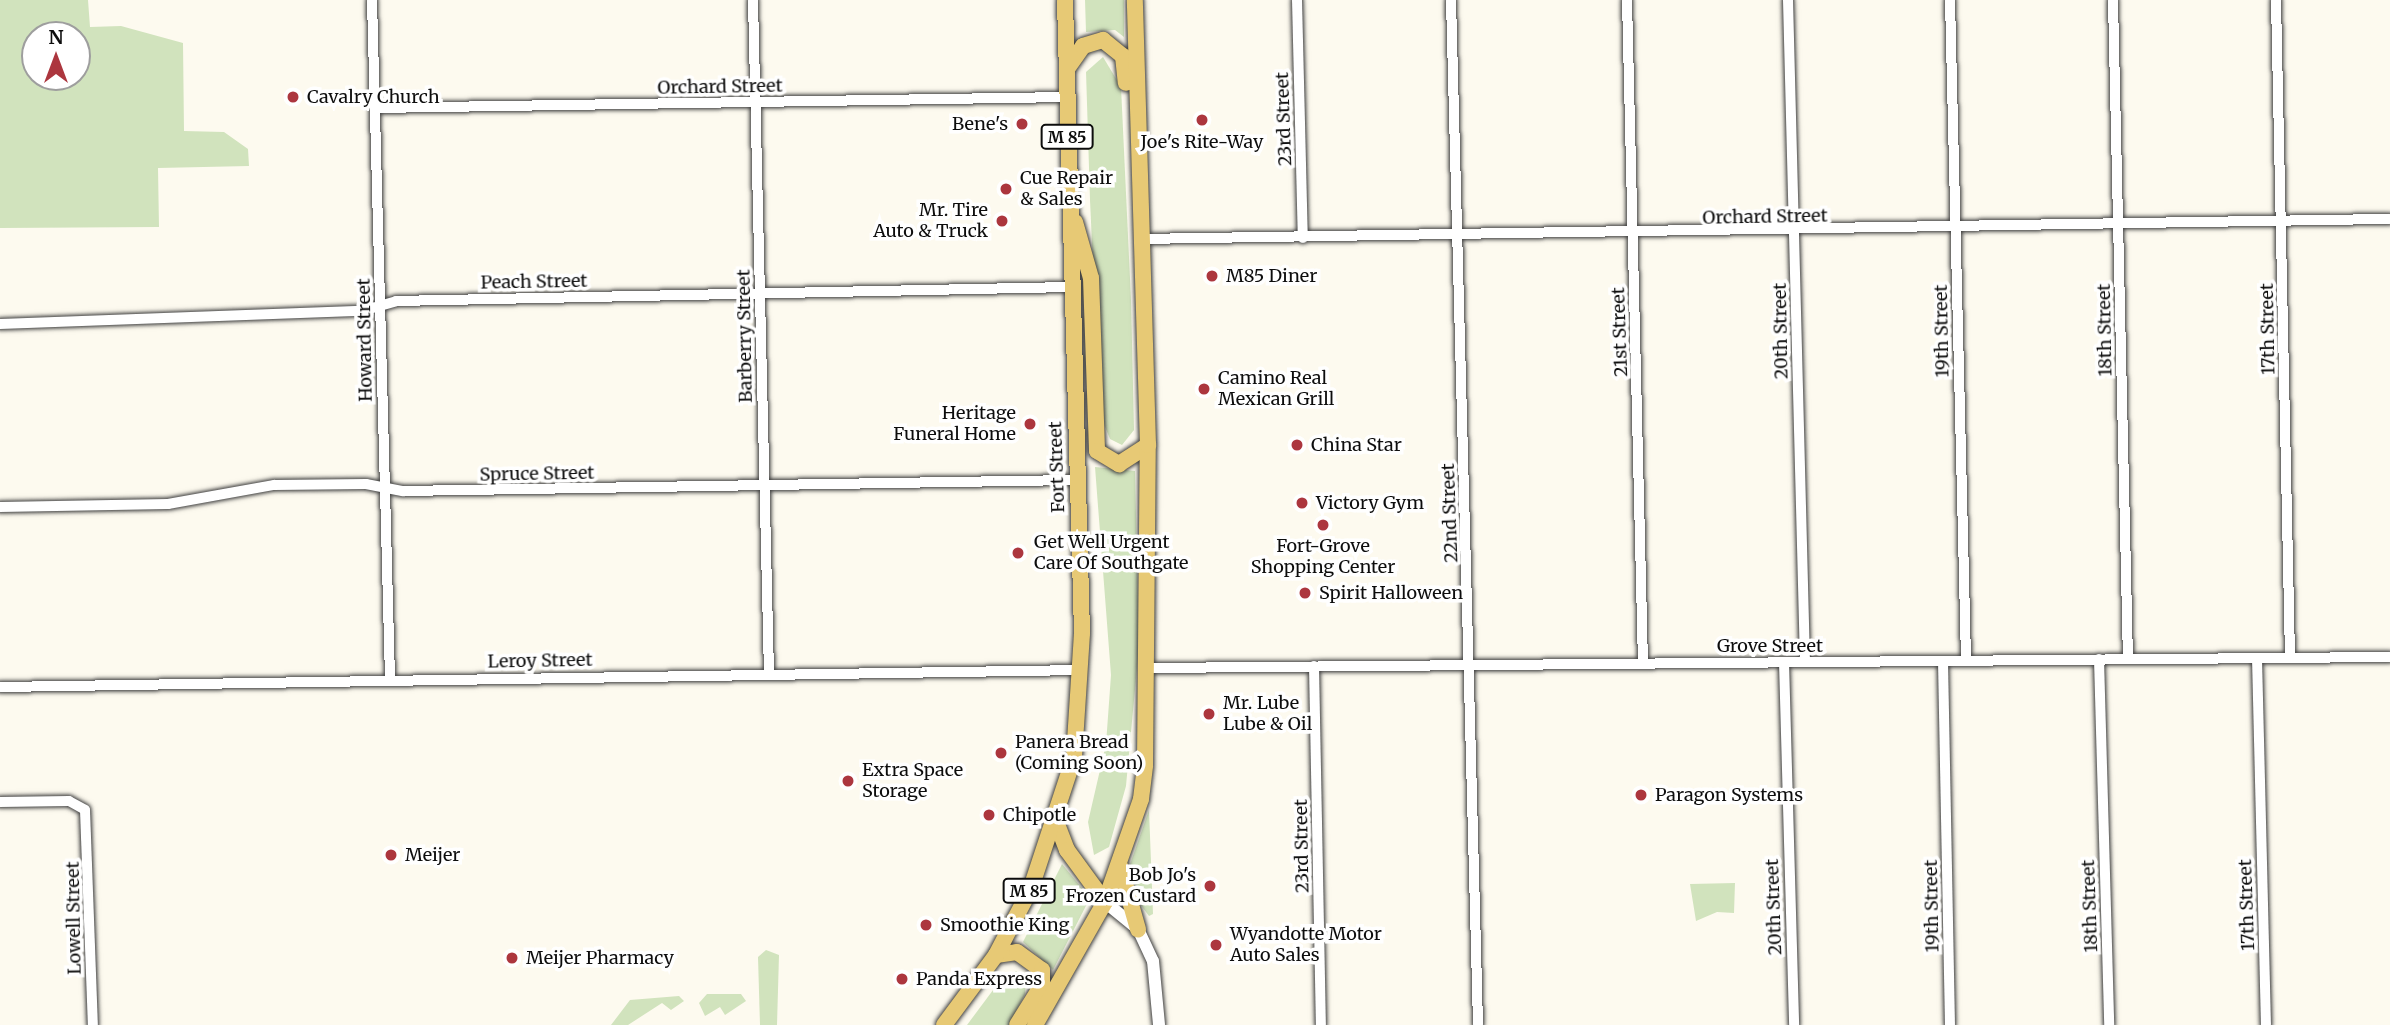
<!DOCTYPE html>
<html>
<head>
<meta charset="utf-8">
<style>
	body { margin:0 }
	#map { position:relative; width:2390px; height:1025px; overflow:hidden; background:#fdfaef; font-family:Merriweather,serif }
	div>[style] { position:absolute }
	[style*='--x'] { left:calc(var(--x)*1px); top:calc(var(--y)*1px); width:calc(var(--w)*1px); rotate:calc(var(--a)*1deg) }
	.green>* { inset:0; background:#d1e3bd }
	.roads { filter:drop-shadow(0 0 2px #404040) drop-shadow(0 0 2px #404040) }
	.minor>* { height:10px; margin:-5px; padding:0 5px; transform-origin:5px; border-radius:5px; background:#fff }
	.tertiary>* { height:12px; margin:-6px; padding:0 6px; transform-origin:6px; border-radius:6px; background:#fff }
	.primary>* { height:16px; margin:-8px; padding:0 8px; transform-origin:8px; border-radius:8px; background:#e7c975 }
	.dots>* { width:19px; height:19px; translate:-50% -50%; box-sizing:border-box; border:4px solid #fff; border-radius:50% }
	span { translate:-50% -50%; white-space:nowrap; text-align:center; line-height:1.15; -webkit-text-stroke:7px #fff; paint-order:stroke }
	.shield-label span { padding:2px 5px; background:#fff; border:2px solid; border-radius:5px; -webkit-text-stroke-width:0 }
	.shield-label { font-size:16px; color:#0d0d0d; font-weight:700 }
	.street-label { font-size:18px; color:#0d0d0d }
	.poi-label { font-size:18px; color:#0d0d0d }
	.left { translate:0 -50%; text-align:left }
	.right { translate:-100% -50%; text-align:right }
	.north { position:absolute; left:21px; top:21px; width:70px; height:70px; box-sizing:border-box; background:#fff; border:2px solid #9e9e9e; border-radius:50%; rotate:0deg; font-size:19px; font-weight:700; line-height:28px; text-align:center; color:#0d0d0d }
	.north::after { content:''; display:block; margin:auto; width:24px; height:32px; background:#ac363e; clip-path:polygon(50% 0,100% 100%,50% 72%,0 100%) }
</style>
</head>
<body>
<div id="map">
	<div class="green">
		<i style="clip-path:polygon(evenodd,0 0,88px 0,90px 27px,121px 26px,183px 43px,184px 131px,224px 132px,248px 149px,249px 166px,158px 168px,159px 227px,0 228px,0 0,35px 35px,77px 35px,77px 77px,35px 77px,35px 35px)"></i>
		<i style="clip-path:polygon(1085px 0,1124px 0,1124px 37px,1115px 30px,1086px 32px)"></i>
		<i style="clip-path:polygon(1103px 57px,1121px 87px,1131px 300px,1134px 430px,1122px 445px,1110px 439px,1100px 414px,1090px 200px,1086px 72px)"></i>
		<i style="clip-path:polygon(1095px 467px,1135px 471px,1139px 646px,1126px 786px,1109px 847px,1094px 855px,1088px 822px,1106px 744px,1111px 675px)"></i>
		<i style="clip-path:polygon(1149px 810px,1153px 914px,1149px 916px,1128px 888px,1127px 873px)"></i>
		<i style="clip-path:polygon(1062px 864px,1090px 898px,1053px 970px,1023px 942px)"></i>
		<i style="clip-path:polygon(1735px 883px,1734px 913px,1717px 912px,1696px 921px,1690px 884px)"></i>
		<i style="clip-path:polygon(766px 950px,779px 955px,777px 1025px,760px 1025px,758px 957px)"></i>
		<i style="clip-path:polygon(1016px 971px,1026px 980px,1025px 994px,1009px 1025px,967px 1025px,999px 982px)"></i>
		<i style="clip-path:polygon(707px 994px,741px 994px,746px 1001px,725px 1015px,720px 1007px,705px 1016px,699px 1003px)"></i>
		<i style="clip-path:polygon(679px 996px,684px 1001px,671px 1010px,662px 1003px,628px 1025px,611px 1025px,630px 1000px)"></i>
	</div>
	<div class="roads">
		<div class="minor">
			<i style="--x:372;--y:0;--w:680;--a:88.48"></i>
			<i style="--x:753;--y:0;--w:672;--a:88.64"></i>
			<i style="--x:1297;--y:0;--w:238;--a:88.6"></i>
			<i style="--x:1451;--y:0;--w:1025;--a:88.49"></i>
			<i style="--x:1627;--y:0;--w:663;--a:88.62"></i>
			<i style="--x:1788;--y:0;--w:662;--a:88.53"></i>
			<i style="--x:1950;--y:0;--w:660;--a:88.61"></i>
			<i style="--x:2113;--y:0;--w:659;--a:88.7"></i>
			<i style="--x:2276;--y:0;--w:657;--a:88.78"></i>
			<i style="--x:375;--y:108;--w:691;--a:-0.91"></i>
			<i style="--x:1139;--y:239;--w:1251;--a:-0.92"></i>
			<i style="--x:0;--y:324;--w:362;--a:-2.1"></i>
			<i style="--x:362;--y:311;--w:35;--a:-16"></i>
			<i style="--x:396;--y:301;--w:674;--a:-1.19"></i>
			<i style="--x:0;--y:507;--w:168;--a:-1"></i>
			<i style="--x:168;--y:504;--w:108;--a:-10.2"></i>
			<i style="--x:274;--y:485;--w:92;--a:-0.6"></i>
			<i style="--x:366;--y:484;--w:38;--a:11"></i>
			<i style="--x:403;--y:491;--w:674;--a:-0.94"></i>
			<i style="--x:2257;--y:658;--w:367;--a:88.6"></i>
			<i style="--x:2099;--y:659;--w:366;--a:88.4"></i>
			<i style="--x:1943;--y:661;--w:364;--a:88.9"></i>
			<i style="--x:1784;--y:662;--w:363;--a:88.4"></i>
			<i style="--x:1314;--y:666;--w:359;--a:88.9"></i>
			<i style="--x:1151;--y:668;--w:1239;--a:-0.51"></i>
			<i style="--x:0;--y:687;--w:1080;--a:-0.9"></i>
			<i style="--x:0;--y:802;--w:69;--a:-0.8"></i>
			<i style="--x:69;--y:801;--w:18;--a:29"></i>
			<i style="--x:85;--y:810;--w:215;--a:87.9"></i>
		</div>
		<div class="tertiary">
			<i style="--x:1105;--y:902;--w:43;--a:39.3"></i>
			<i style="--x:1138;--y:929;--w:35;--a:65"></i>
			<i style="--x:1153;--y:961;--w:64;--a:84.6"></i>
		</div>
		<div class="primary">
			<i style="--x:1067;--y:69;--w:28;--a:-55"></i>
			<i style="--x:1083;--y:46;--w:21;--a:-17"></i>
			<i style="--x:1103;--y:40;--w:26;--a:39"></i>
			<i style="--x:1123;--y:56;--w:27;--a:84"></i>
			<i style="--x:1075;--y:222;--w:58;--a:74.1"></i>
			<i style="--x:1091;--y:278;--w:173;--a:88"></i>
			<i style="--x:1097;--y:451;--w:26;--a:31"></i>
			<i style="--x:1119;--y:464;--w:35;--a:-33"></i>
			<i style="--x:1057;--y:824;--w:28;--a:69"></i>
			<i style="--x:1067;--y:850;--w:64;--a:53.8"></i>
			<i style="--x:1120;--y:866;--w:66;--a:74.1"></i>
			<i style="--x:996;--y:955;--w:21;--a:-8"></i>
			<i style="--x:1017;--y:952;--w:31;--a:36"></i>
			<i style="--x:1042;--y:970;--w:15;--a:90"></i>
			<i style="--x:1042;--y:985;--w:47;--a:122"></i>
			<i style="--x:944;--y:1025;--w:87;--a:-53.4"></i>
			<i style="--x:996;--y:955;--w:76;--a:-62.4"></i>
			<i style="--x:1031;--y:888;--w:138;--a:-71.8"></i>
			<i style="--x:1074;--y:757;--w:124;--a:-86.3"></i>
			<i style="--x:1082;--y:633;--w:633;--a:-91.54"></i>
			<i style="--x:1035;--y:1025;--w:142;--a:-60.4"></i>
			<i style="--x:1105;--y:902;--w:109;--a:-70.7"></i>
			<i style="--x:1141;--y:799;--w:34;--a:-83"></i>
			<i style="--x:1145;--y:765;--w:320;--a:-89.5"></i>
			<i style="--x:1148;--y:445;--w:445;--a:-91.7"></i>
		</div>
	</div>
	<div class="dots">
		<i style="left:293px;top:97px;background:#ac363e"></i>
		<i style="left:1202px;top:120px;background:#ac363e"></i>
		<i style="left:1022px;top:124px;background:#ac363e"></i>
		<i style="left:1006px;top:189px;background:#ac363e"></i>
		<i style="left:1002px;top:221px;background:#ac363e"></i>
		<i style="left:1212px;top:276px;background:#ac363e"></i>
		<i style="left:1204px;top:389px;background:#ac363e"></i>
		<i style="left:1030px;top:424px;background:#ac363e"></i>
		<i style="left:1297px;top:445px;background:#ac363e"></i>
		<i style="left:1302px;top:503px;background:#ac363e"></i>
		<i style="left:1323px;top:525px;background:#ac363e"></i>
		<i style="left:1018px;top:553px;background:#ac363e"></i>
		<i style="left:1305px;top:593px;background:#ac363e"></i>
		<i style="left:1209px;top:714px;background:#ac363e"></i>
		<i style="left:1001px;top:753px;background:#ac363e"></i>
		<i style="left:848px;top:781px;background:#ac363e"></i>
		<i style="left:1641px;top:795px;background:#ac363e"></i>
		<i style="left:989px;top:815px;background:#ac363e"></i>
		<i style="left:391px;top:855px;background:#ac363e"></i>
		<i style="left:1210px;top:886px;background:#ac363e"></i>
		<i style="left:926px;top:925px;background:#ac363e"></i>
		<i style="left:1216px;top:945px;background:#ac363e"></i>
		<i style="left:512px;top:958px;background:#ac363e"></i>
		<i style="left:902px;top:979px;background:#ac363e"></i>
	</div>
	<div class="shield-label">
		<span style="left:1067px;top:137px">M 85</span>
		<span style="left:1029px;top:891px">M 85</span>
	</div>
	<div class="street-label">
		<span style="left:720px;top:87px;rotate:-1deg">Orchard Street</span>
		<span style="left:1284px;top:119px;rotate:-92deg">23rd Street</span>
		<span style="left:1765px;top:217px;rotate:-1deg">Orchard Street</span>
		<span style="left:534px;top:282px;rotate:-1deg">Peach Street</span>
		<span style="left:2268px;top:329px;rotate:-91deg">17th Street</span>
		<span style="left:2105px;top:330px;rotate:-91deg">18th Street</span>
		<span style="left:1781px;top:331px;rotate:-91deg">20th Street</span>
		<span style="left:1942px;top:331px;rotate:-91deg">19th Street</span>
		<span style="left:1620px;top:332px;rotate:-92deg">21st Street</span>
		<span style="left:745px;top:336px;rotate:-91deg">Barberry Street</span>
		<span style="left:365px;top:340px;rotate:-91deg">Howard Street</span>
		<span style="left:1057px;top:467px;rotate:-92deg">Fort Street</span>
		<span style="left:537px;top:474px;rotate:-1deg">Spruce Street</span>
		<span style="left:1450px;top:513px;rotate:-92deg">22nd Street</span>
		<span style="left:1770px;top:646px">Grove Street</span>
		<span style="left:540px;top:661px;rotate:-1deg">Leroy Street</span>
		<span style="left:1302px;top:846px;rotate:-91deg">23rd Street</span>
		<span style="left:2247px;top:905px;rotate:-92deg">17th Street</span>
		<span style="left:1932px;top:906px;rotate:-91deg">19th Street</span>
		<span style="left:2090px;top:906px;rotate:-92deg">18th Street</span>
		<span style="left:1774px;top:907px;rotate:-92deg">20th Street</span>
		<span style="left:74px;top:918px;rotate:-91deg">Lowell Street</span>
	</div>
	<div class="poi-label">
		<span class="left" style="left:307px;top:97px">Cavalry Church</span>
		<span class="right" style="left:1008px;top:124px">Bene's</span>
		<span style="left:1202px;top:142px">Joe's Rite-Way</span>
		<span class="left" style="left:1020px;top:189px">Cue Repair<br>&amp; Sales</span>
		<span class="right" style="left:988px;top:221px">Mr. Tire<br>Auto &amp; Truck</span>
		<span class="left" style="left:1226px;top:276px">M85 Diner</span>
		<span class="left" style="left:1218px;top:389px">Camino Real<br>Mexican Grill</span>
		<span class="right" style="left:1016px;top:424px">Heritage<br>Funeral Home</span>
		<span class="left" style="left:1311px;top:445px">China Star</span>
		<span class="left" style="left:1316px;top:503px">Victory Gym</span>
		<span class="left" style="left:1034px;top:553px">Get Well Urgent<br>Care Of Southgate</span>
		<span style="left:1323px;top:557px">Fort-Grove<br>Shopping Center</span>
		<span class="left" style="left:1319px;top:593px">Spirit Halloween</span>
		<span class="left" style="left:1223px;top:714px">Mr. Lube<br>Lube &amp; Oil</span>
		<span class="left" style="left:1015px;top:753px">Panera Bread<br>(Coming Soon)</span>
		<span class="left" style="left:862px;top:781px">Extra Space<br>Storage</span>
		<span class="left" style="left:1655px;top:795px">Paragon Systems</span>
		<span class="left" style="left:1003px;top:815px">Chipotle</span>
		<span class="left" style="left:405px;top:855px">Meijer</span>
		<span class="right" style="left:1196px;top:886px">Bob Jo's<br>Frozen Custard</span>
		<span class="left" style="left:940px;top:925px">Smoothie King</span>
		<span class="left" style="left:1230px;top:945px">Wyandotte Motor<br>Auto Sales</span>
		<span class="left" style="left:526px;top:958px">Meijer Pharmacy</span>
		<span class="left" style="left:916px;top:979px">Panda Express</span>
	</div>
	<div class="north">N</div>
</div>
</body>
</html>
